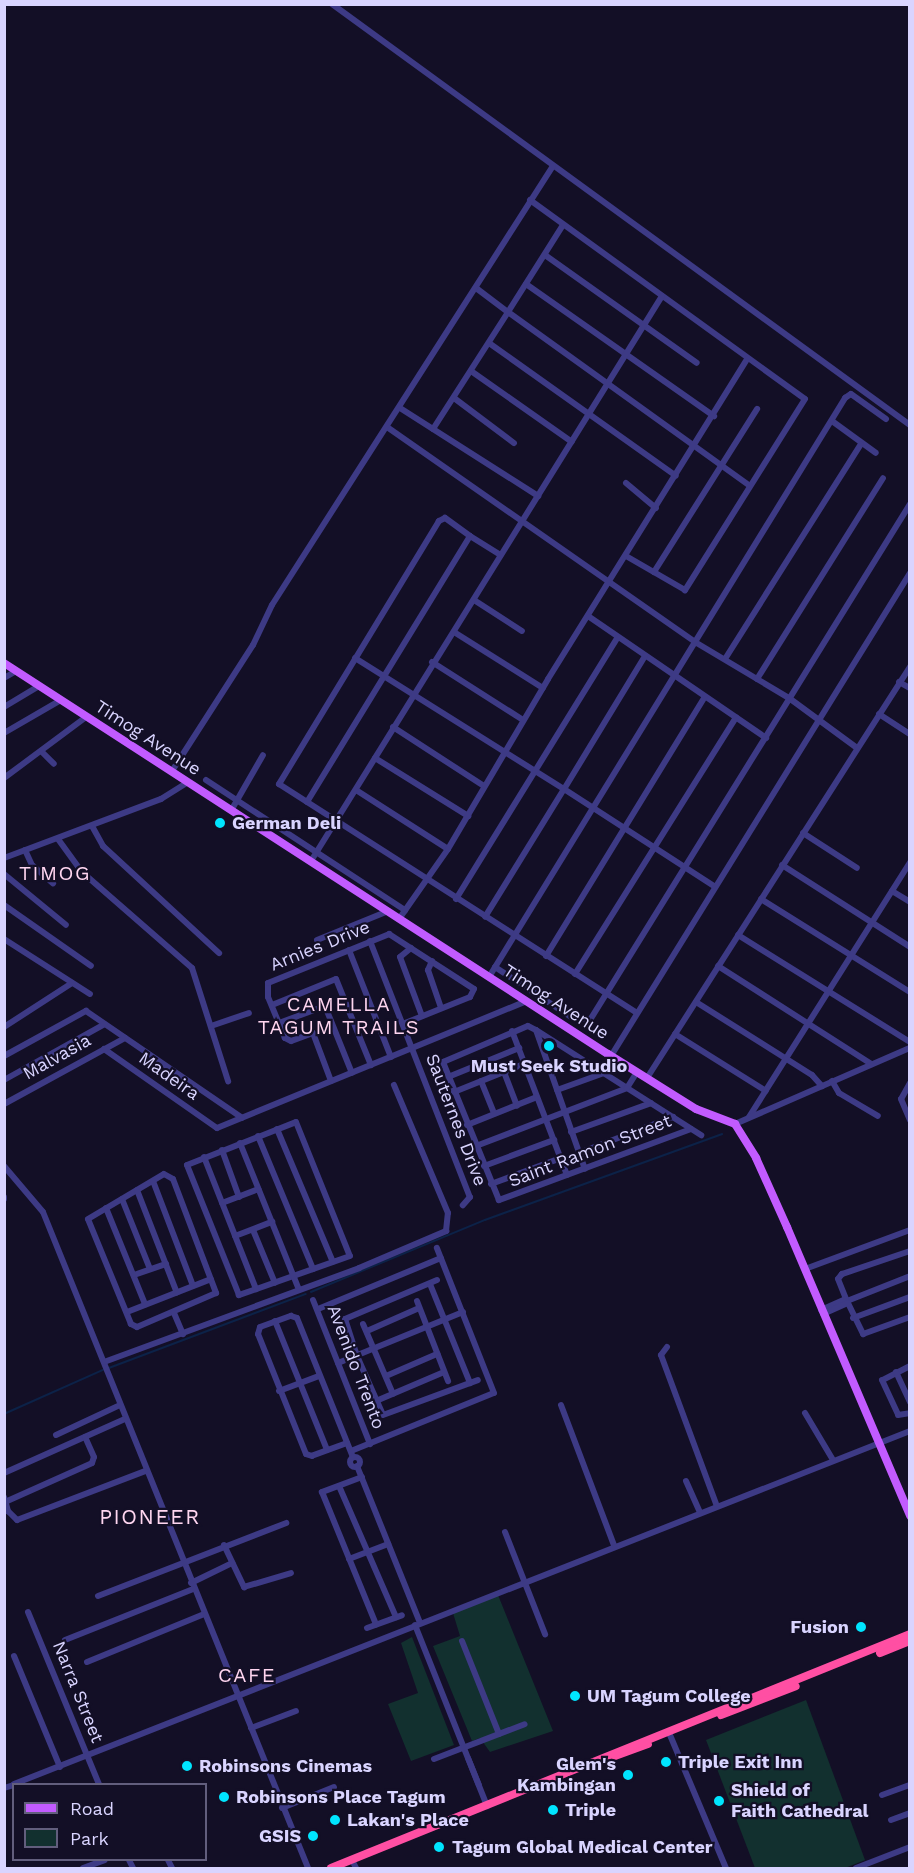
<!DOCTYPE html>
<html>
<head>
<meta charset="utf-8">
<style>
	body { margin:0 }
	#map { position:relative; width:914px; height:1873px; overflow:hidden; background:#130f26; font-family:"Work Sans",sans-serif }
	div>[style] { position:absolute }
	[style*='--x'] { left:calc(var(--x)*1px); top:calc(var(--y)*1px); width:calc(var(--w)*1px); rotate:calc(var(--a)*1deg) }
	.green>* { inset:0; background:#12302f }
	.stream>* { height:1.5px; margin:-0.75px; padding:0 0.75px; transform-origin:0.75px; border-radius:0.75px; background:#0c2248 }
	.minor>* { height:6px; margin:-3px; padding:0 3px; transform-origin:3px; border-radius:3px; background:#3d3a85 }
	.minor>.ring { margin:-3px; padding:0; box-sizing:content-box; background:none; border:6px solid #3d3a85; border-radius:50% }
	.major>* { height:8px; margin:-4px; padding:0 4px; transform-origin:4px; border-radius:4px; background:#c25bff }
	.highway>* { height:8px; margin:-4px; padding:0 4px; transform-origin:4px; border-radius:4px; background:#ff4fa3 }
	.dots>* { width:16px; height:16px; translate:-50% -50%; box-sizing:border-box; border:3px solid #130f26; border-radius:50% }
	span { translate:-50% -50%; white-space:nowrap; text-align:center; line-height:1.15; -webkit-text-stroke:4.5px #130f26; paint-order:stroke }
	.street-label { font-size:18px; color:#d9d4ff }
	.poi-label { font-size:18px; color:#d9d4ff; font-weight:700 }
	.left { translate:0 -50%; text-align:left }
	.right { translate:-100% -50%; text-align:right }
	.neighbourhood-label { font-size:20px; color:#ffd6f0; letter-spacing:1.5px }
	.quarter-label { font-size:21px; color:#ffd6f0; letter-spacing:1.5px }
	.frame { position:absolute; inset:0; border:6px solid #d9d4ff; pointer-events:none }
	.legend { position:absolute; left:12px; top:1783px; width:195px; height:78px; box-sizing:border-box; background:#130f26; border:2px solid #625e7d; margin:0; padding:8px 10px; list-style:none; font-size:18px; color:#d9d4ff }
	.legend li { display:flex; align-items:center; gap:12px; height:30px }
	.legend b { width:30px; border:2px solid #625e7d }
</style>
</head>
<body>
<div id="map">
	<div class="green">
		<i style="clip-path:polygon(498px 1595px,553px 1731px,490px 1752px,480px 1738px,472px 1741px,433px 1646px,460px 1636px,453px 1613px)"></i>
		<i style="clip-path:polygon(412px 1637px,454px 1745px,411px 1761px,388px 1704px,418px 1693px,401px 1643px)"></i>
		<i style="clip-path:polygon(806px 1700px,865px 1860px,845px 1868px,755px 1868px,706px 1740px)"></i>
	</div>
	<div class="stream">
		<i style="--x:311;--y:1292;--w:188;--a:-22.5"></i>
		<i style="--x:485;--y:1220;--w:252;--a:-19.9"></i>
		<i style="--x:109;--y:1368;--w:210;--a:-20.6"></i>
		<i style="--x:4;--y:1414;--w:108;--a:-24"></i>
	</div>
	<div class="minor">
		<i style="--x:332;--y:4;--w:715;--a:36.07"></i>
		<i style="--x:530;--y:200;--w:339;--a:35.9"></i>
		<i style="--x:805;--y:399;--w:226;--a:122.1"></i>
		<i style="--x:685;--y:590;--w:36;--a:-150"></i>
		<i style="--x:545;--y:255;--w:186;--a:35.4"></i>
		<i style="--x:526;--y:284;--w:230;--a:35.1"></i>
		<i style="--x:476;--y:288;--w:40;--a:37"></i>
		<i style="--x:508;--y:312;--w:103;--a:-57.7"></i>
		<i style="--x:489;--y:343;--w:229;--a:35.4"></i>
		<i style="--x:471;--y:371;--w:123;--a:35.1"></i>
		<i style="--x:454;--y:398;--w:75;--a:36.9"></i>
		<i style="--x:400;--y:408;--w:164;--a:32.5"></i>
		<i style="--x:832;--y:421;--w:54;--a:36"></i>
		<i style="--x:387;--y:427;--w:376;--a:34.9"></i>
		<i style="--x:695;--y:642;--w:109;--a:30.8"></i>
		<i style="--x:789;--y:698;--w:84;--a:36.3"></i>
		<i style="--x:433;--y:429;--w:139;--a:-57.3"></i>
		<i style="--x:508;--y:312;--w:297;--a:35.7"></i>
		<i style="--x:626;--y:483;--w:39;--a:40"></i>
		<i style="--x:470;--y:536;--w:31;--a:-144"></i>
		<i style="--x:445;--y:518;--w:7;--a:153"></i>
		<i style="--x:439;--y:521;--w:308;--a:121.3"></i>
		<i style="--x:279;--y:784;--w:425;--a:32.6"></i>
		<i style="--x:626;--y:556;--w:32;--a:30"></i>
		<i style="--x:654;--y:572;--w:193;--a:-57.7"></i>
		<i style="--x:474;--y:600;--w:57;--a:32.9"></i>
		<i style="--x:588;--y:616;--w:216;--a:34.4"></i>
		<i style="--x:454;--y:632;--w:105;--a:32.2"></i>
		<i style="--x:645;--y:656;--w:156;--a:121.3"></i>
		<i style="--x:564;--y:789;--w:179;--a:32.9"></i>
		<i style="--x:355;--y:658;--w:247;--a:32.1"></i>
		<i style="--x:564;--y:789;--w:150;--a:121.7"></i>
		<i style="--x:725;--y:659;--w:254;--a:-57.7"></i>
		<i style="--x:432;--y:662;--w:108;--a:32.5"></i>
		<i style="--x:4;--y:678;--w:14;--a:-30"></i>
		<i style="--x:757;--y:679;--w:237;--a:-57.9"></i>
		<i style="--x:899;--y:682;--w:13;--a:29"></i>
		<i style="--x:4;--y:707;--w:41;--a:-31"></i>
		<i style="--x:879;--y:714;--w:37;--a:33"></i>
		<i style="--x:393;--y:727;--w:108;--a:33"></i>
		<i style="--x:4;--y:733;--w:66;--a:-30.1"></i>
		<i style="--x:41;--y:751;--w:18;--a:45"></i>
		<i style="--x:375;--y:758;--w:110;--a:31.9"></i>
		<i style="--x:172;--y:771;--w:150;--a:-57.3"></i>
		<i style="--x:253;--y:645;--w:44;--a:-64.6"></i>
		<i style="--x:272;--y:605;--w:521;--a:-57.38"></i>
		<i style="--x:4;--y:778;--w:102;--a:-36.6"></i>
		<i style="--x:206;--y:780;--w:238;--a:33.2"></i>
		<i style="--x:356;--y:790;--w:109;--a:32.7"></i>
		<i style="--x:307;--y:802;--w:312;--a:-58.5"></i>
		<i style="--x:470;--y:536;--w:36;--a:32"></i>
		<i style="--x:232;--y:809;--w:62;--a:-60.1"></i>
		<i style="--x:92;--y:826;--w:23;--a:61"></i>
		<i style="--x:103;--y:846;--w:158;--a:42.7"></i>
		<i style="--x:803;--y:833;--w:64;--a:32.9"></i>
		<i style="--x:58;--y:839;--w:41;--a:54"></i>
		<i style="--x:82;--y:872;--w:146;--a:41.1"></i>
		<i style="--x:192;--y:968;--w:119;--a:72.3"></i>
		<i style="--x:25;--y:850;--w:17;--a:65"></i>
		<i style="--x:32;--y:865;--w:28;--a:41"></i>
		<i style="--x:4;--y:858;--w:168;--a:-20.6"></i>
		<i style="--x:161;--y:799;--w:32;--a:-32"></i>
		<i style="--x:311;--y:861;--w:665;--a:-58.15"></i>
		<i style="--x:782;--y:865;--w:152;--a:32.6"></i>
		<i style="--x:4;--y:874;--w:80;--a:39.4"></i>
		<i style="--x:892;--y:891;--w:21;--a:31"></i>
		<i style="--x:456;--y:899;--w:307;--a:-58.3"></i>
		<i style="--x:761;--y:899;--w:176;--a:32"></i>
		<i style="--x:4;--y:905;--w:106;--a:35"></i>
		<i style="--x:399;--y:919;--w:85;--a:-55"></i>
		<i style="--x:448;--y:849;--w:197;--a:-59.5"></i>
		<i style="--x:548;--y:679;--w:377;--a:-58.1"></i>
		<i style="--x:738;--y:935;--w:203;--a:31.9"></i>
		<i style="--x:4;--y:939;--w:102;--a:32.6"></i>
		<i style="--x:317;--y:940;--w:77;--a:-22.2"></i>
		<i style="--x:370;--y:941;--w:275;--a:68.7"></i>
		<i style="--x:470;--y:1197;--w:11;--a:131"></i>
		<i style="--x:411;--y:948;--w:14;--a:141"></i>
		<i style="--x:400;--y:957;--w:63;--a:69.6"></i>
		<i style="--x:349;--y:950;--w:115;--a:68.6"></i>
		<i style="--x:546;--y:956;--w:304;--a:-58.5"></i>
		<i style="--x:432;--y:961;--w:10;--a:114"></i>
		<i style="--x:428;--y:970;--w:39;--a:71"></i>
		<i style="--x:718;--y:966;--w:182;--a:32.6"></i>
		<i style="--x:495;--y:967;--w:91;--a:33.3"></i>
		<i style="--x:571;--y:1017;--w:19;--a:9"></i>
		<i style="--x:590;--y:1020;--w:607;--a:-58.19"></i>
		<i style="--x:575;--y:974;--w:303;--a:-57.9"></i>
		<i style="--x:489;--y:977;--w:680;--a:-58.41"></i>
		<i style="--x:845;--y:398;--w:7;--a:-34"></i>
		<i style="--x:851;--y:394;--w:43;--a:35.5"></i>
		<i style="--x:696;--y:1002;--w:137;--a:32.2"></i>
		<i style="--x:812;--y:1075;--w:15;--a:48"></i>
		<i style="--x:272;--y:1005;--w:69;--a:-22.1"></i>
		<i style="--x:336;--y:979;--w:93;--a:67.9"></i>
		<i style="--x:279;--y:1023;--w:49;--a:-20.3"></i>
		<i style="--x:325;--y:1006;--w:72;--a:68.1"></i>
		<i style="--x:211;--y:1026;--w:40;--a:-18.9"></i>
		<i style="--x:4;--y:1027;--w:81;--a:-32.9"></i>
		<i style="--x:536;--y:1030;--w:147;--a:70.6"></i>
		<i style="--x:512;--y:1031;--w:154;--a:69.1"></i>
		<i style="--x:675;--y:1034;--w:107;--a:32.1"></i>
		<i style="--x:104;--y:1049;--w:138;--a:35"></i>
		<i style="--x:217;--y:1128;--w:335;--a:-22.3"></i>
		<i style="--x:4;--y:1056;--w:94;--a:-28.8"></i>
		<i style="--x:86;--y:1011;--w:189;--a:34.4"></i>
		<i style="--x:611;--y:1056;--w:568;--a:-58.24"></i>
		<i style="--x:504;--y:1072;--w:36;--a:69"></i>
		<i style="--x:448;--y:1077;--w:77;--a:-22.2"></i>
		<i style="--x:647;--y:1078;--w:489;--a:-57.4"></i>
		<i style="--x:4;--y:1080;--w:115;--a:-29"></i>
		<i style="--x:331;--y:1081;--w:51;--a:-110.6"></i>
		<i style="--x:313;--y:1033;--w:23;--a:160"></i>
		<i style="--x:291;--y:1041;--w:7;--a:-153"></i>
		<i style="--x:285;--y:1038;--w:44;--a:-112.5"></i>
		<i style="--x:268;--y:997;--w:14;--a:-90"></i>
		<i style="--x:268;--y:983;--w:131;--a:-22"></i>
		<i style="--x:389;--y:934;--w:101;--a:32.9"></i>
		<i style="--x:474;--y:989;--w:9;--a:117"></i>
		<i style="--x:470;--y:997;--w:72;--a:158.1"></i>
		<i style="--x:481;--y:1081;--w:35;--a:68"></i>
		<i style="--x:832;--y:1081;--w:14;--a:60"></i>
		<i style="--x:839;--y:1093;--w:45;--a:30.5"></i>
		<i style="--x:910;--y:1083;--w:18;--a:119"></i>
		<i style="--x:901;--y:1099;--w:23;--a:67"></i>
		<i style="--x:557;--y:1090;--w:50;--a:-19.9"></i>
		<i style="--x:454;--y:1092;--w:75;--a:-21.8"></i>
		<i style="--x:4;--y:1104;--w:138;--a:-28.6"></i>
		<i style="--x:749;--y:1117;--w:302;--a:-57.7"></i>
		<i style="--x:296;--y:1122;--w:144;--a:68.1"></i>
		<i style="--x:350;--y:1256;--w:118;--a:160.6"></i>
		<i style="--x:239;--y:1295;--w:140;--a:-111.8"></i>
		<i style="--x:187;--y:1165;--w:117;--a:-21.5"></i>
		<i style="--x:735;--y:1124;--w:191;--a:-23.5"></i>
		<i style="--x:467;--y:1125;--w:75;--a:-21.8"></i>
		<i style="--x:277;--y:1129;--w:144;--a:67.2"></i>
		<i style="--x:691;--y:1129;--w:205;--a:159.7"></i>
		<i style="--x:499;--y:1200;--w:149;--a:-112.1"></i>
		<i style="--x:443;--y:1062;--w:92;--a:-23"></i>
		<i style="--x:528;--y:1026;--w:9;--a:27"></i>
		<i style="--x:536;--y:1030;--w:196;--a:32.5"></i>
		<i style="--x:571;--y:1132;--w:85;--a:-19.9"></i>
		<i style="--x:258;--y:1136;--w:144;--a:67.5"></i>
		<i style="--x:240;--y:1143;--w:158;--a:68.1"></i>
		<i style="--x:476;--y:1146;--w:162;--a:-21"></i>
		<i style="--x:627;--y:1088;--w:19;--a:-58"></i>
		<i style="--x:222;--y:1150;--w:50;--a:70.1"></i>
		<i style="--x:579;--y:1153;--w:101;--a:-21"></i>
		<i style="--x:204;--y:1157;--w:142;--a:68.5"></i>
		<i style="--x:4;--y:1166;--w:60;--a:49.7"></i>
		<i style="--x:43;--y:1212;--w:708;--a:68"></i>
		<i style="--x:484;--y:1166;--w:75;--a:-20.4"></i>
		<i style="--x:164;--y:1174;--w:10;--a:29"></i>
		<i style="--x:173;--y:1179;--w:122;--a:69.3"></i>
		<i style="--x:216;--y:1293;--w:86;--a:156.7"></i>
		<i style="--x:137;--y:1327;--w:7;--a:-153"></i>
		<i style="--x:131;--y:1324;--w:113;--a:-112.3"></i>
		<i style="--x:88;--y:1219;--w:88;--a:-30.6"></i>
		<i style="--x:153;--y:1181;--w:112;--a:69.1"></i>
		<i style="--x:491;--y:1184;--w:75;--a:-20.4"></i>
		<i style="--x:137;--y:1190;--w:110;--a:68.8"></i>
		<i style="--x:4;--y:1197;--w:2;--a:90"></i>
		<i style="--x:122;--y:1199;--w:75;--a:68.2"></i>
		<i style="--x:222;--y:1203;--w:39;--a:-21"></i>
		<i style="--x:106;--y:1208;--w:104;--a:67.9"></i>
		<i style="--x:253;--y:1230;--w:57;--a:67.5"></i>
		<i style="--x:235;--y:1236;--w:40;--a:-21"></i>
		<i style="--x:910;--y:1251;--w:72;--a:161.3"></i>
		<i style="--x:842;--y:1274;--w:6;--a:129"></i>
		<i style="--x:838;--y:1279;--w:24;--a:68"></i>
		<i style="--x:847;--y:1301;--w:68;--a:-21.6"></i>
		<i style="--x:805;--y:1269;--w:112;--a:-20.4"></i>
		<i style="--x:134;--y:1275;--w:34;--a:-19"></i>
		<i style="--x:437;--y:1280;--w:100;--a:157"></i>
		<i style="--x:345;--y:1319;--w:39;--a:72"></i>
		<i style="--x:357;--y:1356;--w:64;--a:66.2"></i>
		<i style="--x:383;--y:1415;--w:101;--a:-20.2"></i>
		<i style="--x:430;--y:1284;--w:107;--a:68"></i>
		<i style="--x:313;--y:1300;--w:155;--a:68.4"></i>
		<i style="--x:417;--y:1301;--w:86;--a:68.8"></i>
		<i style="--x:847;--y:1301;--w:37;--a:64"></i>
		<i style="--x:863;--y:1334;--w:50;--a:-19.9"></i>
		<i style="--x:318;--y:1309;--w:133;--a:-22.5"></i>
		<i style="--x:821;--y:1310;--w:27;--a:-24"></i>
		<i style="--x:127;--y:1312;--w:90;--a:-21.4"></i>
		<i style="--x:174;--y:1313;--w:23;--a:67"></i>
		<i style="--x:823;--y:1314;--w:27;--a:-24"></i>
		<i style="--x:853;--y:1318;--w:61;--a:-20.2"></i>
		<i style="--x:275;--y:1321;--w:139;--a:68"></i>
		<i style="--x:363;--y:1324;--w:76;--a:66.8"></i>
		<i style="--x:367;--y:1331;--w:57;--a:-23.9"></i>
		<i style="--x:667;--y:1347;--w:10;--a:127"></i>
		<i style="--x:661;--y:1355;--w:161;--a:69.7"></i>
		<i style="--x:104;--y:1362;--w:272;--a:-20.2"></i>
		<i style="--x:359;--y:1268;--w:95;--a:-23"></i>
		<i style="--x:446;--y:1231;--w:18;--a:-84"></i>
		<i style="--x:448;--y:1213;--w:139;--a:-112.9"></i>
		<i style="--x:338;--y:1363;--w:135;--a:-22.2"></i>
		<i style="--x:910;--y:1366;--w:31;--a:153"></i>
		<i style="--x:882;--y:1380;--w:38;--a:65"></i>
		<i style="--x:898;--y:1415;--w:12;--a:-9"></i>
		<i style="--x:896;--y:1372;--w:33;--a:65"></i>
		<i style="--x:386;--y:1376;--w:56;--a:-23.3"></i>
		<i style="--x:279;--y:1391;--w:43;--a:-20.6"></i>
		<i style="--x:376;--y:1401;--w:74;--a:-23.1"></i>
		<i style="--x:561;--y:1405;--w:150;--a:69.3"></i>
		<i style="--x:805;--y:1413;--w:55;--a:59.2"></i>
		<i style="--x:56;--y:1435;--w:71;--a:-25.1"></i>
		<i style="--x:347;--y:1443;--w:37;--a:160"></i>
		<i style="--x:312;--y:1456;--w:6;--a:-162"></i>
		<i style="--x:306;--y:1454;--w:129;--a:-111.8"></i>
		<i style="--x:258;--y:1334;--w:7;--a:-74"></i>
		<i style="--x:260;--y:1327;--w:33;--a:-20"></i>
		<i style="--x:291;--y:1316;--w:6;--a:18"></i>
		<i style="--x:297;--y:1318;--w:150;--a:68.1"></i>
		<i style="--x:351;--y:1451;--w:154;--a:-22.1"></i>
		<i style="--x:494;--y:1393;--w:156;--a:-111.5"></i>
		<i class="ring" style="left:350px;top:1457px;width:4px;height:4px"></i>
		<i style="--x:357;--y:1466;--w:169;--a:68.1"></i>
		<i style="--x:4;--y:1473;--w:133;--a:-24.1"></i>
		<i style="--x:362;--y:1477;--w:43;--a:159.4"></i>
		<i style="--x:322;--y:1492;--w:143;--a:67.8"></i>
		<i style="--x:686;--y:1481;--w:35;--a:66"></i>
		<i style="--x:339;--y:1486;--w:143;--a:66.5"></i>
		<i style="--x:4;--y:1497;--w:15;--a:74"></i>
		<i style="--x:8;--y:1511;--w:13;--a:45"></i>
		<i style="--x:17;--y:1520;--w:137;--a:-20.9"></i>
		<i style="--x:5;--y:1502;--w:95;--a:-24.1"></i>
		<i style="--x:92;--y:1463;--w:6;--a:-72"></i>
		<i style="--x:94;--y:1457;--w:22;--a:-114"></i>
		<i style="--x:505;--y:1532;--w:110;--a:68.6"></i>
		<i style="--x:224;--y:1545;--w:47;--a:64.5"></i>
		<i style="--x:244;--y:1587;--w:49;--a:-16.6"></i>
		<i style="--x:349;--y:1559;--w:42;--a:-21"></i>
		<i style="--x:191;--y:1583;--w:46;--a:-26"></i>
		<i style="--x:98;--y:1596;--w:202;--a:-21.2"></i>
		<i style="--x:28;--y:1612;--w:186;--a:67.6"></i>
		<i style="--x:415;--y:1625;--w:195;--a:68.3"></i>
		<i style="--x:367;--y:1628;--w:37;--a:-20"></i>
		<i style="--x:65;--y:1640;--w:138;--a:-21.7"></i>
		<i style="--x:462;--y:1641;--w:100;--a:68.3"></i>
		<i style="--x:14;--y:1656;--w:120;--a:67.5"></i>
		<i style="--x:87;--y:1662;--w:126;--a:-22.3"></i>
		<i style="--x:251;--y:1728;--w:48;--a:-20.7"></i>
		<i style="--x:670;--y:1735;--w:144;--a:67.2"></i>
		<i style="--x:468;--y:1758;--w:29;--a:68"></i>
		<i style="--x:434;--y:1759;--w:97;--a:-21"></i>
		<i style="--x:14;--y:1784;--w:963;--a:-21.5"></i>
		<i style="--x:4;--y:1788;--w:10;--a:-17"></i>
		<i style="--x:882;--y:1795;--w:30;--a:-20"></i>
		<i style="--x:282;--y:1808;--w:56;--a:-22"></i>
		<i style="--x:891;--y:1820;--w:20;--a:-20"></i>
		<i style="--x:129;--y:1860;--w:9;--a:63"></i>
		<i style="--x:168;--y:1860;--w:9;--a:63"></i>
		<i style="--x:352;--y:1860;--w:9;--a:63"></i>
		<i style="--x:83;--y:1868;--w:23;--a:-20"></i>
		<i style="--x:856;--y:1868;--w:58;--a:-21.3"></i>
	</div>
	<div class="major">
		<i style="--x:4;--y:663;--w:720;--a:32.92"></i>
		<i style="--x:608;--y:1054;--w:104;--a:32"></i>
		<i style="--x:696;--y:1109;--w:42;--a:21"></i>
		<i style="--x:735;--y:1124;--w:40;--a:58"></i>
		<i style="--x:756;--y:1158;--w:76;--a:65.8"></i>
		<i style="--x:787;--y:1227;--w:314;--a:66.9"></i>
	</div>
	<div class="highway">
		<i style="--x:880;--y:1653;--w:32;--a:-22"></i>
		<i style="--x:721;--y:1715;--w:80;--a:-21.1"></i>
		<i style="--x:615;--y:1756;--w:35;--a:-20"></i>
		<i style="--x:331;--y:1868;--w:624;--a:-22.01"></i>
	</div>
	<div class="dots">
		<i style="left:220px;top:823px;background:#00e5ff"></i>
		<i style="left:549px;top:1046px;background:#00e5ff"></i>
		<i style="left:861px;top:1627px;background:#00e5ff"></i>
		<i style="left:575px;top:1696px;background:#00e5ff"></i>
		<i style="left:666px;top:1762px;background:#00e5ff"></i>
		<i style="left:187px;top:1766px;background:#00e5ff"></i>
		<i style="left:628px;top:1775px;background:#00e5ff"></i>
		<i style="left:224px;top:1797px;background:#00e5ff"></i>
		<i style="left:719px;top:1801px;background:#00e5ff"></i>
		<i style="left:553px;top:1810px;background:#00e5ff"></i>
		<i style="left:335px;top:1820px;background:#00e5ff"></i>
		<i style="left:313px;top:1836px;background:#00e5ff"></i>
		<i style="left:439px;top:1847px;background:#00e5ff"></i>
	</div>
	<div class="street-label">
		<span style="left:148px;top:738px;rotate:33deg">Timog Avenue</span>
		<span style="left:320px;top:946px;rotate:-22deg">Arnies Drive</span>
		<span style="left:556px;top:1002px;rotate:33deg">Timog Avenue</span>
		<span style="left:57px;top:1057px;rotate:-29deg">Malvasia</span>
		<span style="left:169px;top:1076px;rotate:35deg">Madeira</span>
		<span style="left:456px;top:1120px;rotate:69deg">Sauternes Drive</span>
		<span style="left:590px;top:1151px;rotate:-21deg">Saint Ramon Street</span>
		<span style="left:356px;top:1367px;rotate:69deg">Avenido Trento</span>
		<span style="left:78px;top:1692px;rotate:68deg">Narra Street</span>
	</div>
	<div class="poi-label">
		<span class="left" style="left:232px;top:823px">German Deli</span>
		<span style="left:549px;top:1066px">Must Seek Studio</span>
		<span class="right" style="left:849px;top:1627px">Fusion</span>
		<span class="left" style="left:587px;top:1696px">UM Tagum College</span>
		<span class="left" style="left:678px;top:1762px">Triple Exit Inn</span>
		<span class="right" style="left:616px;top:1775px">Glem's<br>Kambingan</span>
		<span class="left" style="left:199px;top:1766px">Robinsons Cinemas</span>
		<span class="left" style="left:731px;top:1801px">Shield of<br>Faith Cathedral</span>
		<span class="left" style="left:236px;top:1797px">Robinsons Place Tagum</span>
		<span class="left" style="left:565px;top:1810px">Triple</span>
		<span class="left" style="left:347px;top:1820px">Lakan's Place</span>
		<span class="right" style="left:301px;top:1836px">GSIS</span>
		<span class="left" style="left:452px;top:1847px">Tagum Global Medical Center</span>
	</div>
	<div class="neighbourhood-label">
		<span style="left:55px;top:873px">TIMOG</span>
		<span style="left:339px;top:1016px">CAMELLA<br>TAGUM TRAILS</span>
		<span style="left:247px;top:1675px">CAFE</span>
	</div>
	<div class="quarter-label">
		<span style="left:150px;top:1517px">PIONEER</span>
	</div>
	<div class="frame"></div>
	<ul class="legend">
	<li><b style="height:8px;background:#c25bff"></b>Road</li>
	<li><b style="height:16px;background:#12302f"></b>Park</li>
	</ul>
</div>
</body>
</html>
